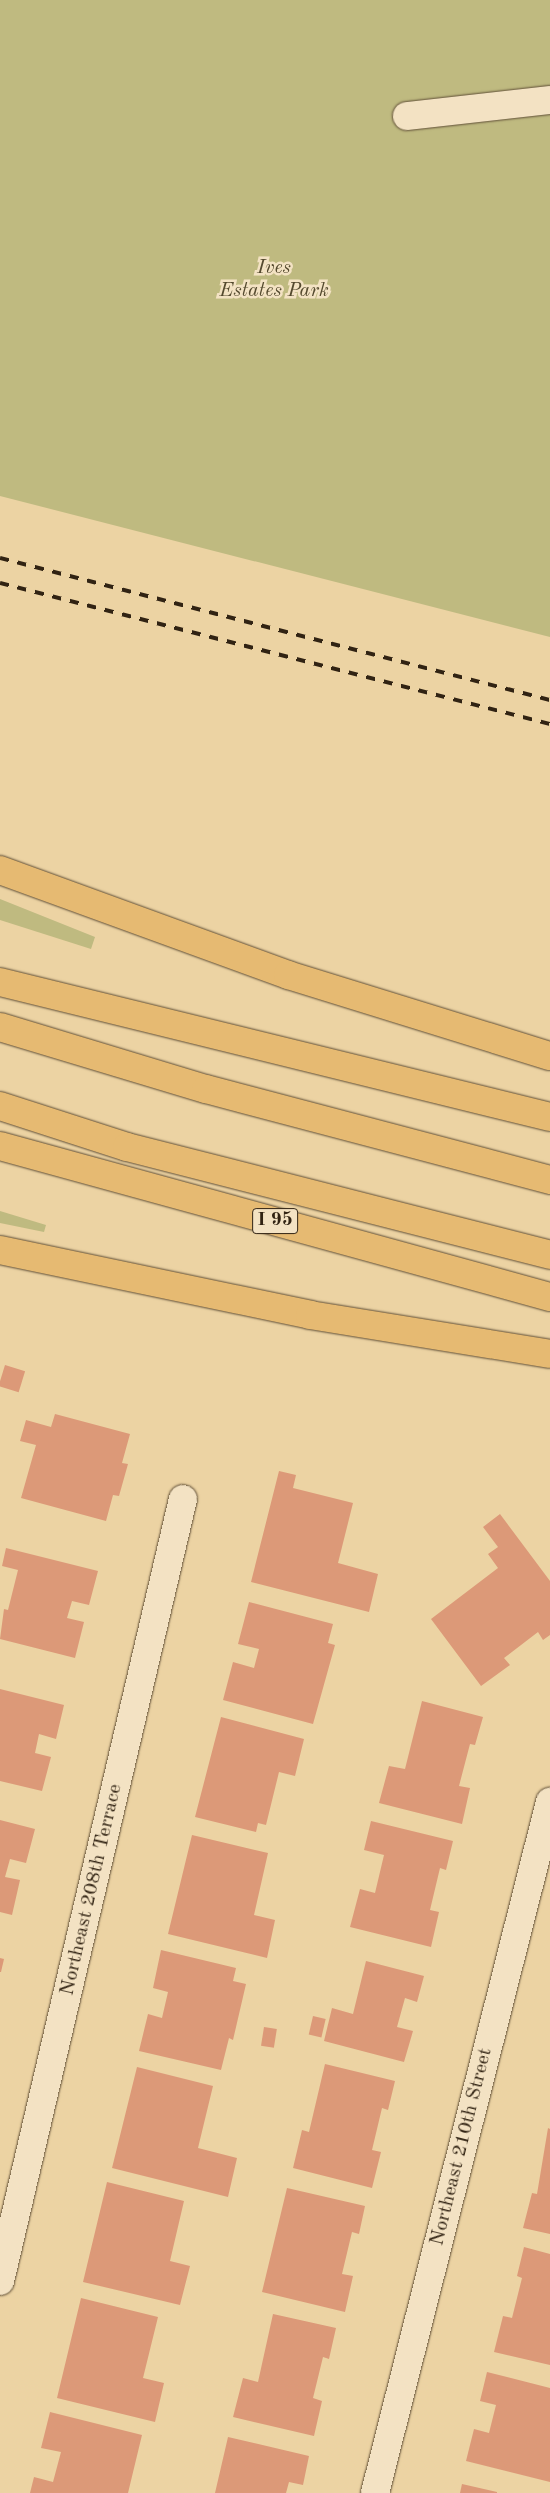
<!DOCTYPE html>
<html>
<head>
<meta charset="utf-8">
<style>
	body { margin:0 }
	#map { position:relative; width:550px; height:2493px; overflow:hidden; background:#ecd3a3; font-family:"Old Standard TT",serif }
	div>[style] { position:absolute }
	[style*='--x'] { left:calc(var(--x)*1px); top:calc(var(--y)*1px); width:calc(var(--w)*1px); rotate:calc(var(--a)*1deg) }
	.green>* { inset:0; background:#bfba80 }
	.building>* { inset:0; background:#dc9978; transform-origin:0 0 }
	.roads { filter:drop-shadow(0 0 1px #604f37) drop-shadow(0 0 1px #604f37) }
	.minor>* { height:28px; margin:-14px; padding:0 14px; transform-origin:14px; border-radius:14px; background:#f3e2c3 }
	.highway>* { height:28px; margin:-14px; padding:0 14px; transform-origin:14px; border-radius:14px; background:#e6ba72 }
	.rail>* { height:4px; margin-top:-2px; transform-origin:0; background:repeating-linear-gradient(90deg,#312313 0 9px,transparent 0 18px) }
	span { translate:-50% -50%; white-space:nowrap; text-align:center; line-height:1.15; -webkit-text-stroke:5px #f3e2c3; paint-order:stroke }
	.shield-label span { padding:1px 4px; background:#f3e2c3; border:1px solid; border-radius:4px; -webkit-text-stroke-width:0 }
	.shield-label { font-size:19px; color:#312313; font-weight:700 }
	.park-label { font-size:20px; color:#54492e; font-style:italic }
	.street-label { font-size:20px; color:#312313 }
</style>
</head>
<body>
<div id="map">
	<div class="green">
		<i style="clip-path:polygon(0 0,550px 0,550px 637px,0 496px)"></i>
		<i style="clip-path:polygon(0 899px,95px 937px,91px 949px,0 920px)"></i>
		<i style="clip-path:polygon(0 1211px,46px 1225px,44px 1232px,0 1223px)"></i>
	</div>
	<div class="building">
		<i style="left:5px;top:1365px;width:21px;height:22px;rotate:17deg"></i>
		<i style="clip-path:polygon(55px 1414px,130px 1434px,122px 1463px,128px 1464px,119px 1496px,113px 1495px,106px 1521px,21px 1498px,36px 1445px,20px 1441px,26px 1420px,51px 1427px)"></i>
		<i style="clip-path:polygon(279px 1471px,296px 1475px,293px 1488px,353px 1503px,338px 1563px,378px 1574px,369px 1612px,251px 1582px)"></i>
		<i style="clip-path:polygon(500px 1514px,550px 1581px,550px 1635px,543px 1640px,538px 1632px,504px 1658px,510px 1665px,481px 1686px,431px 1619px,498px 1568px,488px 1554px,498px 1547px,483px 1527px)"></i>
		<i style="clip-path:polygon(6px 1548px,98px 1571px,89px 1605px,72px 1601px,67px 1618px,84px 1622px,75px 1658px,0 1639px,4px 1609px,8px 1610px,18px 1570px,2px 1566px)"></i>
		<i style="clip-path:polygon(249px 1602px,333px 1624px,328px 1643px,335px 1645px,313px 1724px,223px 1700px,233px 1662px,254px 1668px,259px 1649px,238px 1644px)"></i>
		<i style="clip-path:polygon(0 1689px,64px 1705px,56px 1739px,39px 1734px,35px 1753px,51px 1757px,42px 1791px,0 1781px)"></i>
		<i style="clip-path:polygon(422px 1701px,483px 1717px,475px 1745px,470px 1744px,459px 1786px,470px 1788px,462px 1824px,379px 1803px,389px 1766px,405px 1769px)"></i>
		<i style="clip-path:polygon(221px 1717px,304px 1739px,295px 1776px,279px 1772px,266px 1825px,258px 1823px,256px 1832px,195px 1817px)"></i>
		<i style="clip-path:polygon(0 1820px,35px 1829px,26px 1863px,10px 1859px,5px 1877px,20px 1880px,12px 1915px,0 1912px)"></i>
		<i style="clip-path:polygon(371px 1821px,453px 1841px,446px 1870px,440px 1868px,430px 1910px,439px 1912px,431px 1947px,350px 1927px,360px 1889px,375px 1893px,384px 1855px,364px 1850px)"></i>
		<i style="clip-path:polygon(192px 1835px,268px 1853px,254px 1915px,275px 1920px,267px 1958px,168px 1934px)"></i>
		<i style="clip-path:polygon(161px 1950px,236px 1968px,233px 1981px,246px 1984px,233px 2040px,229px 2038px,221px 2070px,139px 2051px,148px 2014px,162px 2018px,168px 1992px,153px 1988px)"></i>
		<i style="clip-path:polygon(0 1958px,4px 1959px,1px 1972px,0 1972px)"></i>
		<i style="clip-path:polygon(366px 1961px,424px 1976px,417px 2002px,405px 1998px,397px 2027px,413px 2031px,404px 2062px,324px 2041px,332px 2008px,353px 2014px)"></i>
		<i style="left:313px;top:2016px;width:13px;height:19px;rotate:13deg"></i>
		<i style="left:264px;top:2027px;width:13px;height:19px;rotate:9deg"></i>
		<i style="clip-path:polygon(325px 2064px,395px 2081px,388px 2110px,382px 2108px,372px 2150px,381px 2152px,372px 2188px,293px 2168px,302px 2130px,309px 2132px)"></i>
		<i style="clip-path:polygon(137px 2067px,213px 2086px,198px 2148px,237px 2158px,228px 2197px,112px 2168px)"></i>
		<i style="clip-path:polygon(548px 2128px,550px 2129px,550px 2234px,523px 2228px,532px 2193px,537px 2194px)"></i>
		<i style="clip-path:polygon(107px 2182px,184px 2201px,170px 2261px,190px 2266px,180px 2305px,83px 2282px)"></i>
		<i style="clip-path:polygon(287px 2188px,365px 2206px,359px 2234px,352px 2232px,342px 2274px,353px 2276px,345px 2312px,262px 2292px)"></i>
		<i style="clip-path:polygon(524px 2247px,550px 2254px,550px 2365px,494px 2352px,503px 2316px,512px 2318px,522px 2278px,517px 2276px)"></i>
		<i style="clip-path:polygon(81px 2298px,158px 2317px,143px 2378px,164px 2383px,155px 2422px,57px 2398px)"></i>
		<i style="clip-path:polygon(273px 2314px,336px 2328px,329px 2359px,323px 2357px,313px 2398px,322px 2401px,314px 2436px,233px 2417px,243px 2378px,258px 2382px)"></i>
		<i style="clip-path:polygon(487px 2372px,550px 2388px,550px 2482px,466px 2461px,474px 2429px,489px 2433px,496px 2405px,480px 2401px)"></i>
		<i style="clip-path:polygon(50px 2412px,142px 2435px,128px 2493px,30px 2493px,34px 2477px,53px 2482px,61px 2452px,41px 2448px)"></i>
		<i style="clip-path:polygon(228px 2437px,309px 2456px,303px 2485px,289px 2482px,286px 2493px,215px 2493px)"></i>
		<i style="clip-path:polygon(462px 2484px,497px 2492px,497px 2493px,460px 2493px)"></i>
	</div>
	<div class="roads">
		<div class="minor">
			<i style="--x:407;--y:116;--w:144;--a:-6.4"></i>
			<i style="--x:0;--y:2281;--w:803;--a:-76.83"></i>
			<i style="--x:375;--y:2493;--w:713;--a:-75.79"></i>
		</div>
		<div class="highway">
			<i style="--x:0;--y:870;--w:307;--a:20"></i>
			<i style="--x:288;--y:975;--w:274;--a:17.2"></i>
			<i style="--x:0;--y:982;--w:566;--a:13.79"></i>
			<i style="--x:0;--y:1027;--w:215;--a:16.8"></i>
			<i style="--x:206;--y:1089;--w:356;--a:14.8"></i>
			<i style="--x:0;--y:1106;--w:133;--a:17.9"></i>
			<i style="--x:127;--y:1147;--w:437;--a:14.3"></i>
			<i style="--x:0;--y:1146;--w:570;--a:15.35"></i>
			<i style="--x:0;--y:1250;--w:317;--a:11.8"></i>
			<i style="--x:310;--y:1315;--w:243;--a:9.2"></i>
		</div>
	</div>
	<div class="rail">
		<i style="--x:0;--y:558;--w:568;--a:14.48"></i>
		<i style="--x:0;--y:583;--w:568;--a:14.38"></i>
	</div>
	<div class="shield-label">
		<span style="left:275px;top:1221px">I 95</span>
	</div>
	<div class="park-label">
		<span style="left:274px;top:280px">Ives<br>Estates Park</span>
	</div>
	<div class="street-label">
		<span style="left:92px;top:1890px;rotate:-77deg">Northeast 208th Terrace</span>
		<span style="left:462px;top:2147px;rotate:-76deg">Northeast 210th Street</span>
	</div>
</div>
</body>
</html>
